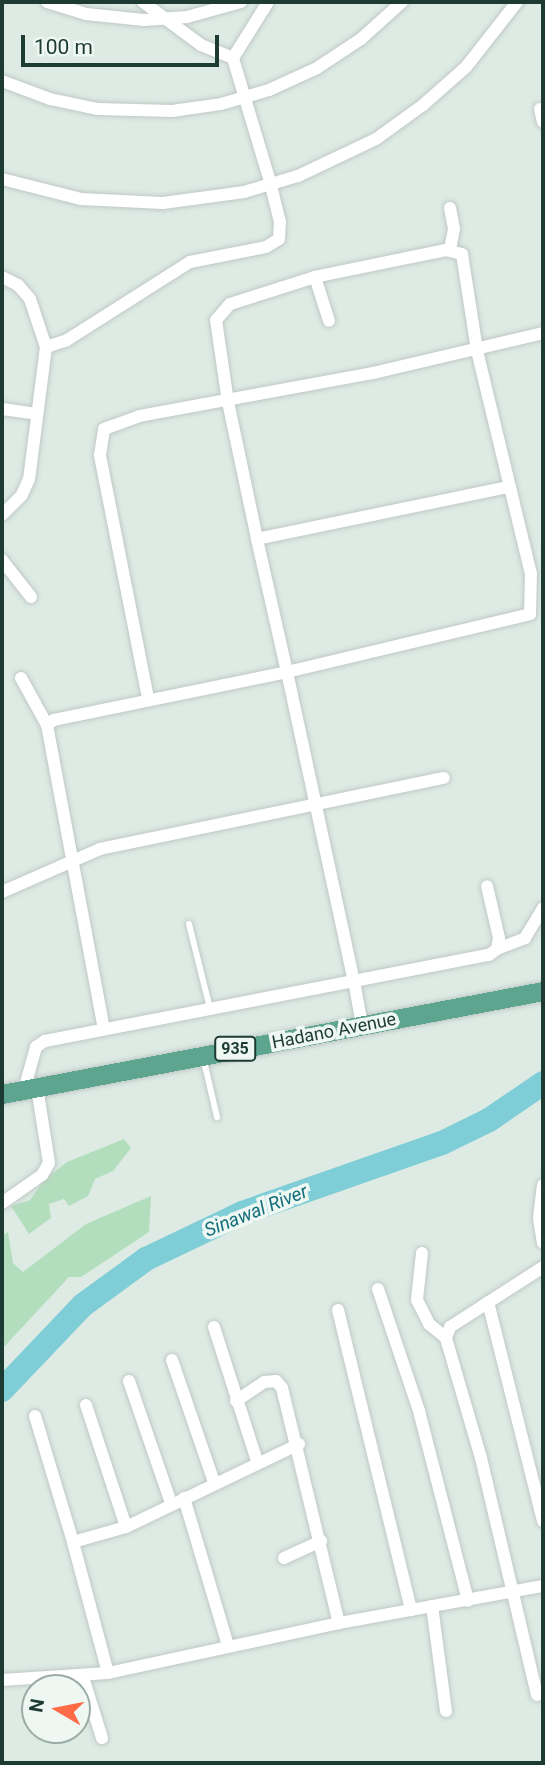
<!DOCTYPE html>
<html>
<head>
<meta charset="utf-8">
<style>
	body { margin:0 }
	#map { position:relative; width:545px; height:1765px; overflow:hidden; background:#ddebe4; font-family:Roboto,sans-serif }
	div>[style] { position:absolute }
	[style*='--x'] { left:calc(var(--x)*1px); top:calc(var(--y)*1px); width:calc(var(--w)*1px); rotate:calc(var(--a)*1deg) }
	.green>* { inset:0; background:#b3debd }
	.river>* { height:24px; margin:-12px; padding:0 12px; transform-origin:12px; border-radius:12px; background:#7fcdd6 }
	.roads { filter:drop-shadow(0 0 2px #c0c8c6) drop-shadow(0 0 2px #c0c8c6) }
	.service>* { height:6px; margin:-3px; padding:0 3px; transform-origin:3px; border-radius:3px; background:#fff }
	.minor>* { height:12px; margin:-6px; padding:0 6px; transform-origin:6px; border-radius:6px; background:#fff }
	.primary>* { height:19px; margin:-9.5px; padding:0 9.5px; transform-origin:9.5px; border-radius:9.5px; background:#5da58f }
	span { translate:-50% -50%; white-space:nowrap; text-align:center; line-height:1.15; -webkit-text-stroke:7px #eef7f2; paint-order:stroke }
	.shield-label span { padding:2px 5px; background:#eef7f2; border:2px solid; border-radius:5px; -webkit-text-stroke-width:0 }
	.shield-label { font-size:16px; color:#1d3b32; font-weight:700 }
	.street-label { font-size:18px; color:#1d3b32 }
	.water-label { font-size:19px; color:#136f7c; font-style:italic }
	.frame { position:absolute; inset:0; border:4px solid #1d3b32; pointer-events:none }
	.north { position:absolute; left:21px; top:1674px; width:70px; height:70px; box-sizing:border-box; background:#eef7f2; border:2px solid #9aaca5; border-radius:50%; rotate:280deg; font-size:19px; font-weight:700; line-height:28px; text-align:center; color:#1d3b32 }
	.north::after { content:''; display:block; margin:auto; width:24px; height:32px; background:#ff6b47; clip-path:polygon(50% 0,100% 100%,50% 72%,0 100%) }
	.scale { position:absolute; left:21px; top:35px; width:198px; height:32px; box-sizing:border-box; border:4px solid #1d3b32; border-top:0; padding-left:9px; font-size:21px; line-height:24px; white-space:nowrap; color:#1d3b32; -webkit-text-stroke:5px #eef7f2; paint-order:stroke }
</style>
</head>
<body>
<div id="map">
	<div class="green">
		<i style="clip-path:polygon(124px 1139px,131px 1148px,113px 1171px,95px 1179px,88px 1196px,69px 1206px,64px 1199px,49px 1204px,51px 1218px,29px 1234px,11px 1206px,30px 1200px,44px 1180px,67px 1162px)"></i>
		<i style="clip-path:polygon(151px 1196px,149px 1232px,81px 1277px,69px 1277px,2px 1349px,2px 1236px,8px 1232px,13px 1263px,23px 1272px,86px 1224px)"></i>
	</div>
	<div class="river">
		<i style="--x:2;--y:1390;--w:117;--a:-46.4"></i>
		<i style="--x:83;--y:1305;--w:78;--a:-36.1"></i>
		<i style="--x:146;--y:1259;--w:106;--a:-25.6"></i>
		<i style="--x:242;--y:1213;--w:212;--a:-19.3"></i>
		<i style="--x:442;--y:1143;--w:52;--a:-26.1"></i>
		<i style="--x:489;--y:1120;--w:65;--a:-34.4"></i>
	</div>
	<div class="roads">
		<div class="service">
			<i style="--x:189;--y:924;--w:87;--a:76"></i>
			<i style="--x:203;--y:1057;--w:62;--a:76.9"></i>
		</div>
		<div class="minor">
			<i style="--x:47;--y:2;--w:41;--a:17.1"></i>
			<i style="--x:86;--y:14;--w:58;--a:5.9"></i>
			<i style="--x:144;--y:20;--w:43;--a:-4"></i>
			<i style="--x:187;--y:17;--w:56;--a:-15.5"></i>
			<i style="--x:143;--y:2;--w:72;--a:36.6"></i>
			<i style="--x:201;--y:45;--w:35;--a:22"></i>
			<i style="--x:233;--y:58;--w:66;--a:-58"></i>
			<i style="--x:2;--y:81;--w:51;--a:20.6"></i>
			<i style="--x:50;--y:99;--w:49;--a:11.8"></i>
			<i style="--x:98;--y:109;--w:74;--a:1.5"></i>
			<i style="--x:172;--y:111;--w:49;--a:-8.1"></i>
			<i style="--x:221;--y:104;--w:50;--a:-16.3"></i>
			<i style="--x:269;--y:90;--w:53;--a:-24.6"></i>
			<i style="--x:317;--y:68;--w:53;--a:-33.4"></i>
			<i style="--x:361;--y:39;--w:55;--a:-42.1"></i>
			<i style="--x:540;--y:109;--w:13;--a:77"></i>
			<i style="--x:2;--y:179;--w:81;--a:14.2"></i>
			<i style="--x:81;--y:199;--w:82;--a:2.8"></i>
			<i style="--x:163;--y:203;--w:82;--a:-7.7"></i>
			<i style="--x:244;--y:192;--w:56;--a:-16.5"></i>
			<i style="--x:298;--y:176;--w:86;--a:-25.4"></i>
			<i style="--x:376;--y:139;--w:58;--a:-35.9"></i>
			<i style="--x:423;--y:105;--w:57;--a:-41.5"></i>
			<i style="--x:466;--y:67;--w:83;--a:-51.9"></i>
			<i style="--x:450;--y:208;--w:21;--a:79"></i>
			<i style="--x:454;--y:229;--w:21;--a:101"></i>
			<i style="--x:2;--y:277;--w:18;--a:27"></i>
			<i style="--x:18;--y:285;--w:18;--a:49"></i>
			<i style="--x:30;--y:299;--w:51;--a:71.6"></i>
			<i style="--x:46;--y:347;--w:133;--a:97.3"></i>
			<i style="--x:29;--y:479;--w:17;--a:114"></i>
			<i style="--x:22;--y:495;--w:28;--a:135"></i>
			<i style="--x:315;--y:277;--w:46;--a:72.3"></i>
			<i style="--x:46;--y:347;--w:22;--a:-18"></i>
			<i style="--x:67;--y:340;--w:146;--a:-32.4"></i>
			<i style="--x:190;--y:262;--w:77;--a:-11.2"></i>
			<i style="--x:266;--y:247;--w:15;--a:-32"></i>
			<i style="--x:279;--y:239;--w:17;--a:-87"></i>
			<i style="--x:280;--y:222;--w:38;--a:-104"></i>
			<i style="--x:271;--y:185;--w:133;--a:-106.7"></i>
			<i style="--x:2;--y:409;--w:35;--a:8"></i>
			<i style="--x:257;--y:539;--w:257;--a:-11.7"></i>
			<i style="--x:2;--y:560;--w:47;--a:51.9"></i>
			<i style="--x:21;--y:678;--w:54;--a:61"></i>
			<i style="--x:47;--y:725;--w:309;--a:79.4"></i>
			<i style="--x:148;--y:698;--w:248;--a:-101.2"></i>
			<i style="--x:100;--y:455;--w:26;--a:-81"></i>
			<i style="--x:104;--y:429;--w:37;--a:-20"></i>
			<i style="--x:139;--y:416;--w:238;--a:-10.4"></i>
			<i style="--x:373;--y:373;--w:175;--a:-13.2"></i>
			<i style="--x:47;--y:725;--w:9;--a:-36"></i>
			<i style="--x:54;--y:720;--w:238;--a:-11.6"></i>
			<i style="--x:287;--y:672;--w:250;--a:-13.4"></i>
			<i style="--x:530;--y:614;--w:40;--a:-88.6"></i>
			<i style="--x:531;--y:574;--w:230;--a:-103.6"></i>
			<i style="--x:477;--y:350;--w:97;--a:-98.9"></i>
			<i style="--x:462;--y:254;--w:16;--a:-166"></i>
			<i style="--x:446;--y:250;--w:134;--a:168.4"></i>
			<i style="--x:315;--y:277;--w:89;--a:162.4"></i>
			<i style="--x:230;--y:304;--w:21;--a:131"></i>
			<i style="--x:216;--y:320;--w:83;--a:81.7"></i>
			<i style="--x:228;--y:402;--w:140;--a:78"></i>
			<i style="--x:257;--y:539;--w:136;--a:77.3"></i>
			<i style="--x:287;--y:672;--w:316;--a:77.8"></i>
			<i style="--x:354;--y:981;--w:45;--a:79.7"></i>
			<i style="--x:2;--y:892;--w:107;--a:-23.7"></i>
			<i style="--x:100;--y:849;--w:351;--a:-11.7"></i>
			<i style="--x:497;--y:949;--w:30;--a:-21"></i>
			<i style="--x:525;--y:938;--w:35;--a:-59"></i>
			<i style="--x:24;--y:1090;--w:45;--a:-74.4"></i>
			<i style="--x:36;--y:1047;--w:11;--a:-34"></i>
			<i style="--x:45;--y:1041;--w:452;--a:-11"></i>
			<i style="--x:489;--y:955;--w:10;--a:-37"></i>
			<i style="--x:497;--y:949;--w:11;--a:-80"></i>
			<i style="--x:499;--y:938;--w:53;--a:-103"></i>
			<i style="--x:543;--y:1185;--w:33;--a:97"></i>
			<i style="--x:539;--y:1218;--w:25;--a:81"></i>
			<i style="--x:2;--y:1203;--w:49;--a:-35"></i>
			<i style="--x:42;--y:1175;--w:14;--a:-60"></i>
			<i style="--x:49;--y:1163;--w:77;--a:-99"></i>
			<i style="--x:422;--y:1253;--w:47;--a:96.1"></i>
			<i style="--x:417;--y:1300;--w:27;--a:63"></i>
			<i style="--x:429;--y:1324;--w:22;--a:39"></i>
			<i style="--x:378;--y:1289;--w:129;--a:71.4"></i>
			<i style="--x:419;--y:1411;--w:196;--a:75.5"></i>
			<i style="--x:488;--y:1302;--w:226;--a:75.9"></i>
			<i style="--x:338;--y:1310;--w:309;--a:76.3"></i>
			<i style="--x:214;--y:1327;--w:141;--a:72.2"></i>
			<i style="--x:172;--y:1360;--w:129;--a:71"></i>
			<i style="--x:129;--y:1381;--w:129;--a:71"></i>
			<i style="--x:236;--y:1401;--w:34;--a:-34"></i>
			<i style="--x:264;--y:1382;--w:12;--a:-5"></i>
			<i style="--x:276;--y:1381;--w:9;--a:49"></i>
			<i style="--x:282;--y:1388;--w:242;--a:76.4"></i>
			<i style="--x:86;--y:1405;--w:128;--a:71.8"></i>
			<i style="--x:35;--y:1416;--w:132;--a:73.2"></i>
			<i style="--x:184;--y:1498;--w:154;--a:73.4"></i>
			<i style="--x:284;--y:1558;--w:41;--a:-24.7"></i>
			<i style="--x:432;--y:1606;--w:106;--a:82.4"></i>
			<i style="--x:108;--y:1673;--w:136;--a:-105"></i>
			<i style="--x:73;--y:1542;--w:55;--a:-15.8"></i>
			<i style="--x:126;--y:1527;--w:192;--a:-25.6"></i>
			<i style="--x:83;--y:1677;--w:64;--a:72.7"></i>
			<i style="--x:2;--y:1680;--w:106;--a:-3.8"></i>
			<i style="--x:108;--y:1673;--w:236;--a:-12.2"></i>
			<i style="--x:339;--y:1623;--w:207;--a:-10.3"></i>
			<i style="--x:537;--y:1695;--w:244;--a:-103.3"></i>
			<i style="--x:481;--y:1458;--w:125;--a:-106.3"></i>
			<i style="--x:446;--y:1338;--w:12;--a:-70"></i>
			<i style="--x:450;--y:1327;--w:111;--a:-32.8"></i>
		</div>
		<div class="primary">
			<i style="--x:2;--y:1094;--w:551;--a:-10.78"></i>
		</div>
	</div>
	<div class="shield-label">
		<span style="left:235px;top:1049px">935</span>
	</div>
	<div class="street-label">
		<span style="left:334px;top:1031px;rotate:-11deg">Hadano Avenue</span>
	</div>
	<div class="water-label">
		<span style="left:256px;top:1211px;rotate:-22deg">Sinawal River</span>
	</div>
	<div class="frame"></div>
	<div class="north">N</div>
	<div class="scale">100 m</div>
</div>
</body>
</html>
